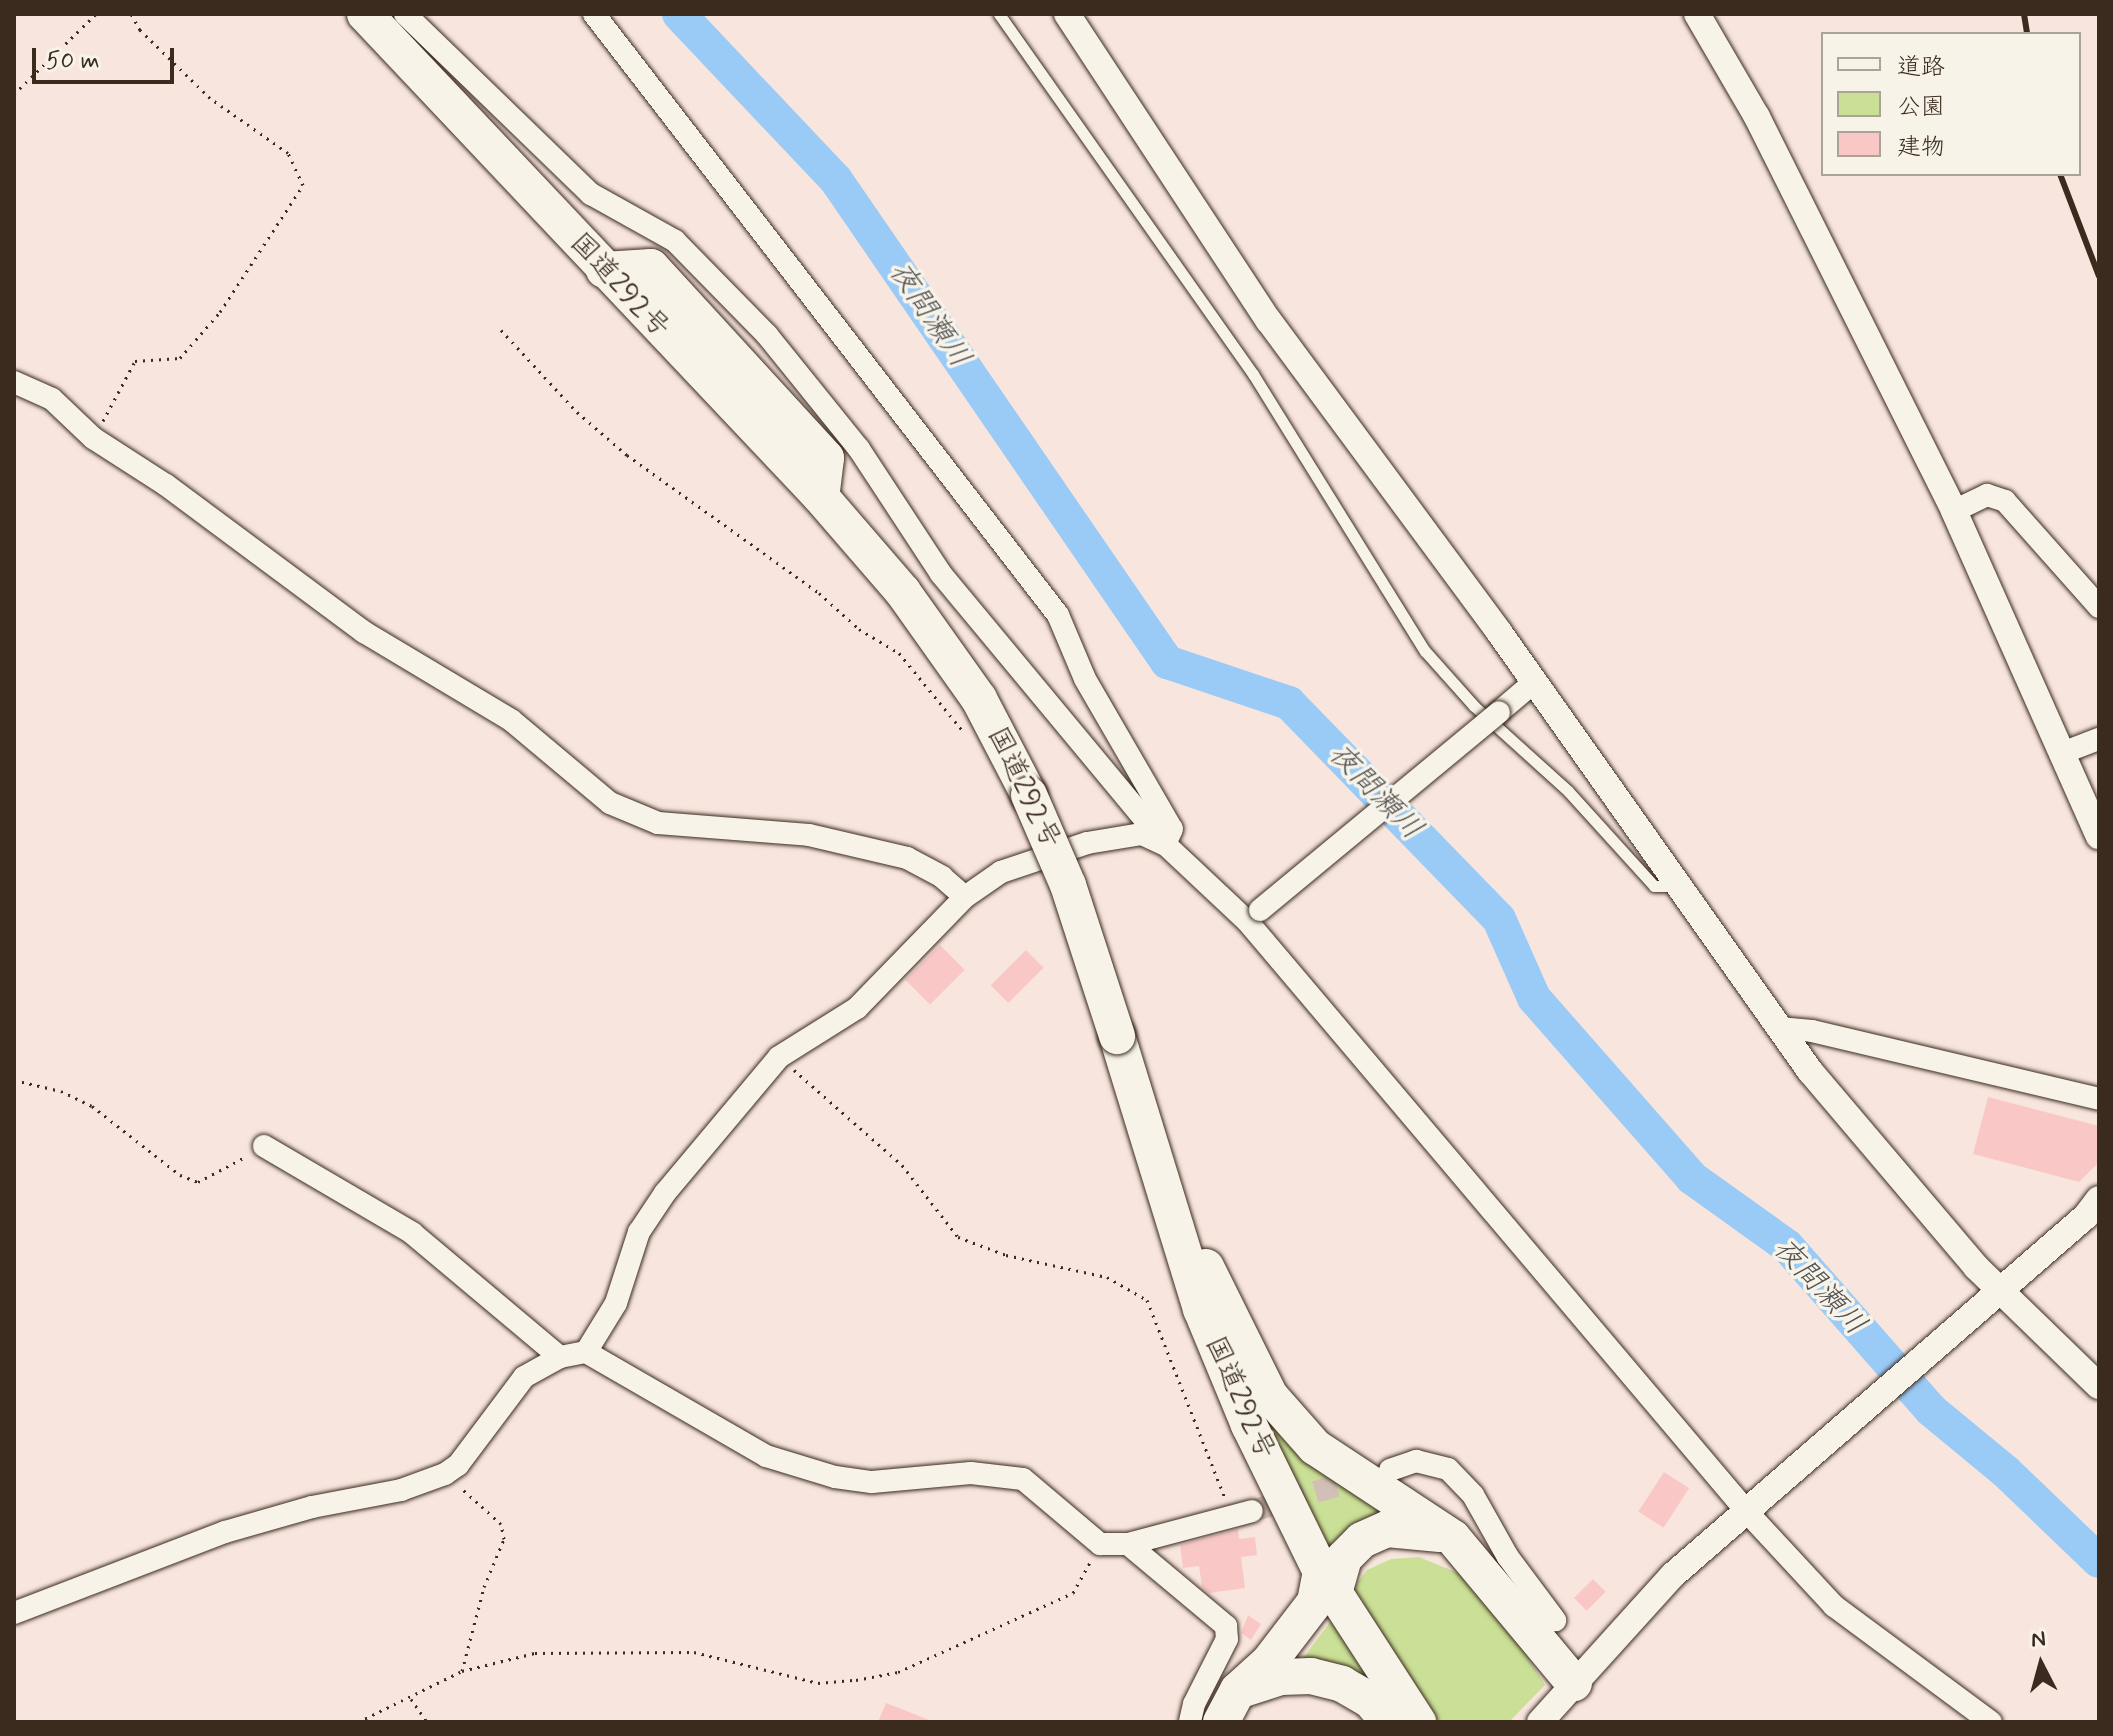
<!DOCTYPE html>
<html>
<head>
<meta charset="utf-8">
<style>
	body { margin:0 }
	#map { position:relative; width:2113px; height:1736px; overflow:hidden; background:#f8e6de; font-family:Mynerve,"Klee One",sans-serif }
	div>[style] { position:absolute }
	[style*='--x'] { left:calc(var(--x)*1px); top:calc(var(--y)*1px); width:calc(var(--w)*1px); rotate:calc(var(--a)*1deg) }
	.green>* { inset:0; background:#cae096 }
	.river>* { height:34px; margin:-17px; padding:0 17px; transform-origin:17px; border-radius:17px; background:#9acbf6 }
	.building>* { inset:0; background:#f9c8c6; transform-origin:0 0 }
	.minor-tunnel>* { height:22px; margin-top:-11px; transform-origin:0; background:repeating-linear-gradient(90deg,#d2c0b8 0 22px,transparent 0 33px) }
	.path>* { height:3px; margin-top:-1.5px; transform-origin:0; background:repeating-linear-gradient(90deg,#3b2a1e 0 2px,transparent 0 8px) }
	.roads { filter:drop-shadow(0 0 2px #3b2a1e) drop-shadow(0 0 2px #3b2a1e) }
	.service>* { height:11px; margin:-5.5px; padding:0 5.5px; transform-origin:5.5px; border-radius:5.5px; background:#f7f3e8 }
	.minor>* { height:22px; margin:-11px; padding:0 11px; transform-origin:11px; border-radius:11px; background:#f7f3e8 }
	.tertiary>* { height:26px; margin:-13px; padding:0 13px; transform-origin:13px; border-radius:13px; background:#f7f3e8 }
	.trunk>* { height:36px; margin:-18px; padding:0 18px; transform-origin:18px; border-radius:18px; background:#f7f3e8 }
	.rail>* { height:6px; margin:-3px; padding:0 3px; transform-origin:3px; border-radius:3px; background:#3b2a1e }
	.bridges { filter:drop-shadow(0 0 2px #3b2a1e) drop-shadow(0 0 2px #3b2a1e) }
	.minor-bridge>* { height:22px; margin:-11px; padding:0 11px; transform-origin:11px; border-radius:11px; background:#f7f3e8 }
	.trunk-bridge>* { height:36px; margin:-18px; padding:0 18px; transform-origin:18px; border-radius:18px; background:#f7f3e8 }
	span { translate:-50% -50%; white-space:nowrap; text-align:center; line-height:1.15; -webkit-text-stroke:7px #f7f3e8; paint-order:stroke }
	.street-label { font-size:28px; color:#3b2a1e }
	.water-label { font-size:30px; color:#535254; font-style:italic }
	.frame { position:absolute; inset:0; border:16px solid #3b2a1e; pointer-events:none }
	.legend { position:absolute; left:1821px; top:32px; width:260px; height:144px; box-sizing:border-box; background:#f7f3e8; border:2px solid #aca397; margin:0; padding:10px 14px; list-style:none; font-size:24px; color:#3b2a1e }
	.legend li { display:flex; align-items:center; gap:16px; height:40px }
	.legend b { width:40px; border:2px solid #aca397 }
	.north { position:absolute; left:2001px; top:1624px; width:80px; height:80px; -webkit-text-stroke:6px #f7f3e8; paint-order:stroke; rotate:354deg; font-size:22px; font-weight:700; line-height:32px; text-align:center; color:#3b2a1e }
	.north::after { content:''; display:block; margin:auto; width:28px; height:36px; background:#3b2a1e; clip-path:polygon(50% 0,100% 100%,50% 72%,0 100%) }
	.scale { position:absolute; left:32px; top:48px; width:142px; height:36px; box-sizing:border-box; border:4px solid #3b2a1e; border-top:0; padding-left:10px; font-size:24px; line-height:28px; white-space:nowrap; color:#3b2a1e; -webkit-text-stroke:6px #f7f3e8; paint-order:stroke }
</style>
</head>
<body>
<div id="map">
	<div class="green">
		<i style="clip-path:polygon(1246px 1385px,1411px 1518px,1334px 1563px)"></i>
		<i style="clip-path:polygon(1419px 1557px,1458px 1573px,1496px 1607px,1545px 1685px,1509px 1722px,1435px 1722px,1355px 1599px,1356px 1585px,1367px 1570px,1391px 1559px)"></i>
		<i style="clip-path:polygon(1334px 1617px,1386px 1701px,1292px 1673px)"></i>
	</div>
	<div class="river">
		<i style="--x:679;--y:14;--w:228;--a:46.6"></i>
		<i style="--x:836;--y:180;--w:585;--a:55.52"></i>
		<i style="--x:1167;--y:662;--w:129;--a:18.6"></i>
		<i style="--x:1289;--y:703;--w:301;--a:45.8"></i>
		<i style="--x:1499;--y:919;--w:86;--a:66.1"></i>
		<i style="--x:1534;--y:998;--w:240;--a:48.7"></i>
		<i style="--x:1692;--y:1178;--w:117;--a:35.6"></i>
		<i style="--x:1787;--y:1246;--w:218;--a:48.7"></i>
		<i style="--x:1931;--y:1410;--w:96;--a:39.5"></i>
		<i style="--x:2005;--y:1471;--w:130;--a:43.8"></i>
	</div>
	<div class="building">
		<i style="left:940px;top:945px;width:35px;height:49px;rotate:45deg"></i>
		<i style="left:1026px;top:950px;width:25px;height:50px;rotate:45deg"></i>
		<i style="clip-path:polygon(1988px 1097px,2099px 1126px,2099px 1162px,2079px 1182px,1973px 1154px)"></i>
		<i style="left:1664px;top:1472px;width:30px;height:47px;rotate:33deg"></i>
		<i style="clip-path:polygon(1238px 1529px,1239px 1539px,1255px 1537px,1257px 1555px,1241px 1557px,1245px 1588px,1209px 1593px,1202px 1587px,1199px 1566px,1183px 1568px,1180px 1545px)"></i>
		<i style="left:1593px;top:1579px;width:18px;height:27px;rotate:45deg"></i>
		<i style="clip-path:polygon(1248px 1615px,1261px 1624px,1251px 1640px,1241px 1633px)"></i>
		<i style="clip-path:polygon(886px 1703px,932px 1721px,932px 1722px,878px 1722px)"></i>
	</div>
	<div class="minor-tunnel">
		<i style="--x:1252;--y:1511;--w:118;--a:-16.7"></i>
	</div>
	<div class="path">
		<i style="--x:14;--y:94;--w:115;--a:-44.3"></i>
		<i style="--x:501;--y:330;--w:112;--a:47.2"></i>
		<i style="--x:577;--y:412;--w:66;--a:40.7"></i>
		<i style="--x:627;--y:455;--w:236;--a:35.7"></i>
		<i style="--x:819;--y:593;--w:54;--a:42"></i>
		<i style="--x:859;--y:629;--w:47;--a:31"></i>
		<i style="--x:899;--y:653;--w:99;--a:50.7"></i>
		<i style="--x:103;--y:421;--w:68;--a:-61.9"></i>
		<i style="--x:135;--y:361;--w:45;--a:-3.8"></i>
		<i style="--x:180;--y:358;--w:61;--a:-49"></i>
		<i style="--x:220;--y:312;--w:152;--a:-56.8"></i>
		<i style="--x:303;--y:185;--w:35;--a:-115"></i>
		<i style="--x:288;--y:153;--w:95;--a:-144.8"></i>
		<i style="--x:210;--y:98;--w:98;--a:-135.8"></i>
		<i style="--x:140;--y:30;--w:18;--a:-119"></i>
		<i style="--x:794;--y:1070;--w:144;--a:41.3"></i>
		<i style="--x:902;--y:1165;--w:91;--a:52.1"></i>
		<i style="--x:958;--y:1237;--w:51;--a:20.6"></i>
		<i style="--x:1006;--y:1255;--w:103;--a:12.3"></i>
		<i style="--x:1107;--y:1277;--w:46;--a:29.9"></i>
		<i style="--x:1147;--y:1300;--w:213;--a:68.5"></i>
		<i style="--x:14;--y:1080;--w:48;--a:13.2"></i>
		<i style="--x:61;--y:1091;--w:34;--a:26"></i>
		<i style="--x:92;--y:1106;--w:112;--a:38.1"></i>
		<i style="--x:180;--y:1175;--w:19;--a:21"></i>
		<i style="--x:198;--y:1182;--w:53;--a:-28"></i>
		<i style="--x:462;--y:1671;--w:75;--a:-13.9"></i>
		<i style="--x:535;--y:1653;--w:159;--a:-0.4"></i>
		<i style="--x:694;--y:1652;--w:128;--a:14"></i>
		<i style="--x:818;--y:1683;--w:38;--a:-5"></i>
		<i style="--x:856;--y:1680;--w:43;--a:-10.8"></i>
		<i style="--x:898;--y:1672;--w:192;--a:-24.3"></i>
		<i style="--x:1073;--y:1593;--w:35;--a:-61"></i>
		<i style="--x:411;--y:1699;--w:28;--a:55"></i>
		<i style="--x:358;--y:1722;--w:116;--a:-26.1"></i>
		<i style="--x:462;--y:1671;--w:87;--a:-75.3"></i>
		<i style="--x:484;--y:1587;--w:52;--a:-67.4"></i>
		<i style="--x:504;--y:1539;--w:15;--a:-101"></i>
		<i style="--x:501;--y:1524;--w:55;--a:-137.9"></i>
	</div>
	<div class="roads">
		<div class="service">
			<i style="--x:999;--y:14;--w:441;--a:54.8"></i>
			<i style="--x:1253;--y:374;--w:326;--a:58.2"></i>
			<i style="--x:1425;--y:651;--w:74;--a:48.3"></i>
			<i style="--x:1474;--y:706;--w:127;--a:42.1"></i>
			<i style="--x:1568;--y:791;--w:128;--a:47.8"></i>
			<i style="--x:1654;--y:886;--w:22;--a:0"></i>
		</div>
		<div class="minor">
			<i style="--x:405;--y:14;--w:259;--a:44.1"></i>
			<i style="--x:591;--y:194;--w:96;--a:29.2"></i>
			<i style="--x:675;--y:241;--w:132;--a:45.6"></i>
			<i style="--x:767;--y:335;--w:146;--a:51.1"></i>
			<i style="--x:859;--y:449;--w:149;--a:56.7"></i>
			<i style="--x:941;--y:574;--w:351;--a:50.3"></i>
			<i style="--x:1165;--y:844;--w:112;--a:43.2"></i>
			<i style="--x:1247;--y:921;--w:776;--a:49.76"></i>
			<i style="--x:1748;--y:1513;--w:127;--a:47.2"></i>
			<i style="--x:1834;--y:1606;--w:195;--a:36.5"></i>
			<i style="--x:594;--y:14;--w:759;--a:52.33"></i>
			<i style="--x:1058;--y:615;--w:69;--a:67.1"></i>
			<i style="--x:1085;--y:679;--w:173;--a:59.9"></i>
			<i style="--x:1172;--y:829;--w:17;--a:115"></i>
			<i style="--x:14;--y:382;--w:42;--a:24.1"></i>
			<i style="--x:52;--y:399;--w:57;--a:43.6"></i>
			<i style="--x:93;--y:438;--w:87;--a:32.8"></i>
			<i style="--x:166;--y:485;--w:247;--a:36.6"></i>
			<i style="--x:364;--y:632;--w:171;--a:30.9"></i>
			<i style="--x:511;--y:720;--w:129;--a:40"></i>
			<i style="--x:610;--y:803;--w:52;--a:22.6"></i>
			<i style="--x:658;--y:823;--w:151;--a:4.5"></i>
			<i style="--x:809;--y:835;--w:101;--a:13.2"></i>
			<i style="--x:907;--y:858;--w:40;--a:28"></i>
			<i style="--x:942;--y:877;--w:30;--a:41"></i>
			<i style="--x:1954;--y:511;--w:37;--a:-26"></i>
			<i style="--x:1987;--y:495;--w:19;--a:18"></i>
			<i style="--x:2005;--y:501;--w:142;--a:48.4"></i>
			<i style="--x:1499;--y:712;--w:45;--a:-40.5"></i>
			<i style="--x:2062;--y:753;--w:40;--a:-21"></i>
			<i style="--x:1779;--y:1028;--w:33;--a:5"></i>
			<i style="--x:1812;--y:1031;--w:295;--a:13.3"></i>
			<i style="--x:264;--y:1146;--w:172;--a:30.4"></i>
			<i style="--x:412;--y:1233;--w:193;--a:40"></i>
			<i style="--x:586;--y:1352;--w:57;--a:-58.5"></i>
			<i style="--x:616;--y:1303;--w:75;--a:-72.1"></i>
			<i style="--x:639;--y:1232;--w:47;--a:-56.3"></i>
			<i style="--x:665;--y:1193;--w:177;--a:-50"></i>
			<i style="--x:779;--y:1057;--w:92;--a:-32.1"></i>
			<i style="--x:857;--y:1008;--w:155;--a:-45.8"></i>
			<i style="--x:965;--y:897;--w:44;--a:-34.8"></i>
			<i style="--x:1001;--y:872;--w:91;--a:-18.6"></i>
			<i style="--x:1087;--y:843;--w:56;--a:-9.3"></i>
			<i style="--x:1142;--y:834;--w:23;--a:25"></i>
			<i style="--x:1390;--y:1470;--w:28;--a:-19"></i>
			<i style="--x:1416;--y:1461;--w:33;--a:14"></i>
			<i style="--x:1448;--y:1469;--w:36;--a:46"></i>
			<i style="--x:1473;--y:1495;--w:71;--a:60.6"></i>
			<i style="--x:1508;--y:1557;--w:79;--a:53.3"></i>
			<i style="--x:1128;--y:1544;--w:128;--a:-14.9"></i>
			<i style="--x:14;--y:1613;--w:226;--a:-21"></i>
			<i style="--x:225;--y:1532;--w:91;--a:-16"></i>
			<i style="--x:312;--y:1507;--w:91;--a:-10.8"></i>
			<i style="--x:401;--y:1490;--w:47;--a:-20"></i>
			<i style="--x:445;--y:1474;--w:16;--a:-35"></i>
			<i style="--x:458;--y:1465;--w:110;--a:-53.1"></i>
			<i style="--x:524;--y:1377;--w:41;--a:-29.1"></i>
			<i style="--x:560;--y:1357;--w:26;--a:-11"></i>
			<i style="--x:586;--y:1352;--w:208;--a:30"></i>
			<i style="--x:766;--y:1456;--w:72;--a:16.9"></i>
			<i style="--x:835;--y:1477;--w:37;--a:8"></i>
			<i style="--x:872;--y:1482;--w:99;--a:-5.2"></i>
			<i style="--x:971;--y:1473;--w:52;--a:6.6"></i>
			<i style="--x:1023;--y:1479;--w:101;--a:40.2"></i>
			<i style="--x:1100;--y:1544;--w:28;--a:0"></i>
			<i style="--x:1128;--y:1544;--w:128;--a:39.9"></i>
			<i style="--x:1226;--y:1626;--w:13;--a:86"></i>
			<i style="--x:1227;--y:1639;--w:73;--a:116.9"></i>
			<i style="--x:1194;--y:1704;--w:18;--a:103"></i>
		</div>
		<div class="tertiary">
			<i style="--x:1067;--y:14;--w:367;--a:56.7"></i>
			<i style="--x:1269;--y:321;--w:387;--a:53.5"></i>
			<i style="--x:1499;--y:632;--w:538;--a:54.69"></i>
			<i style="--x:1810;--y:1071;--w:257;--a:49.7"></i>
			<i style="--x:1976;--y:1267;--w:171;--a:44.1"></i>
			<i style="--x:1697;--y:14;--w:119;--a:59.8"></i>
			<i style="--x:1757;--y:117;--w:441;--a:63.4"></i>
			<i style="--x:1954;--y:511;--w:356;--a:66"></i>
			<i style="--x:1540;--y:1722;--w:198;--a:-47.9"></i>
			<i style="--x:1673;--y:1575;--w:547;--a:-41"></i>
			<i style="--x:2086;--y:1216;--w:21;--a:-53"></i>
		</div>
		<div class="trunk">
			<i style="--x:365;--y:14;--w:664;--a:46.65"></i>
			<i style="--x:821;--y:497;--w:125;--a:49.2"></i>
			<i style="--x:903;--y:592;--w:131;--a:54.6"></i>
			<i style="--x:979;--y:699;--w:108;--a:62.5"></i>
			<i style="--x:604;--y:270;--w:47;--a:-3.7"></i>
			<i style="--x:651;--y:267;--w:259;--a:47.5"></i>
			<i style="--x:826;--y:458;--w:39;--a:97"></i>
			<i style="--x:1117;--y:1036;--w:286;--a:72.9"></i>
			<i style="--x:1201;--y:1309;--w:126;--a:67.5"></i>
			<i style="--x:1249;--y:1425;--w:164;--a:63.9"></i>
			<i style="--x:1321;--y:1572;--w:179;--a:57.1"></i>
			<i style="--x:1206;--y:1267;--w:144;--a:63.6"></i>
			<i style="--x:1270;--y:1396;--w:68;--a:48.6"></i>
			<i style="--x:1315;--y:1447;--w:165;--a:33.4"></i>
			<i style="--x:1453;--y:1538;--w:189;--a:50.2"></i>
			<i style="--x:1334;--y:1593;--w:36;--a:-74"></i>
			<i style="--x:1344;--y:1558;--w:25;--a:-45"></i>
			<i style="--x:1362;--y:1540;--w:27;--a:-24"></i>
			<i style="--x:1387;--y:1529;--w:53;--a:5.4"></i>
			<i style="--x:1244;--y:1689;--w:39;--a:-18"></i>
			<i style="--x:1281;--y:1677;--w:30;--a:-2"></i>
			<i style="--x:1311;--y:1676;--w:32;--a:14"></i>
			<i style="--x:1342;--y:1684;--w:32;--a:30"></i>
			<i style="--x:1370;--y:1700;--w:29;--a:49"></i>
			<i style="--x:1221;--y:1722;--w:36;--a:-62"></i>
			<i style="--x:1238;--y:1690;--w:42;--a:-42.1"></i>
			<i style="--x:1269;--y:1662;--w:76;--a:-52.5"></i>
			<i style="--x:1315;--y:1602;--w:31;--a:-79"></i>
		</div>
	</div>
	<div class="rail">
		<i style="--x:2024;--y:14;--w:20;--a:81"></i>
		<i style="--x:2060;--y:174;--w:109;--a:69.1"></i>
	</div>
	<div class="bridges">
		<div class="minor-bridge">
			<i style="--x:1260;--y:910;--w:310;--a:-39.6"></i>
		</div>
		<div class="trunk-bridge">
			<i style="--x:1029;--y:795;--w:98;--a:66.6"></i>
			<i style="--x:1068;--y:885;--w:159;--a:72"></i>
		</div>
	</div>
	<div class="street-label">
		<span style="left:619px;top:286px;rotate:47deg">国道292号</span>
		<span style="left:1023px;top:788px;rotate:64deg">国道292号</span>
		<span style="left:1239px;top:1398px;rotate:66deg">国道292号</span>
	</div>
	<div class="water-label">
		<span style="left:929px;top:315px;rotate:56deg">夜間瀬川</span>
		<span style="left:1375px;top:792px;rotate:46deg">夜間瀬川</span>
		<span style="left:1819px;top:1287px;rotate:47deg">夜間瀬川</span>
	</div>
	<div class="frame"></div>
	<ul class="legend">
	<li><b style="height:10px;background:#f7f3e8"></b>道路</li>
	<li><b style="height:22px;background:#cae096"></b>公園</li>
	<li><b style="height:22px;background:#f9c8c6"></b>建物</li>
	</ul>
	<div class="north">N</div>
	<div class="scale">50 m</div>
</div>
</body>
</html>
